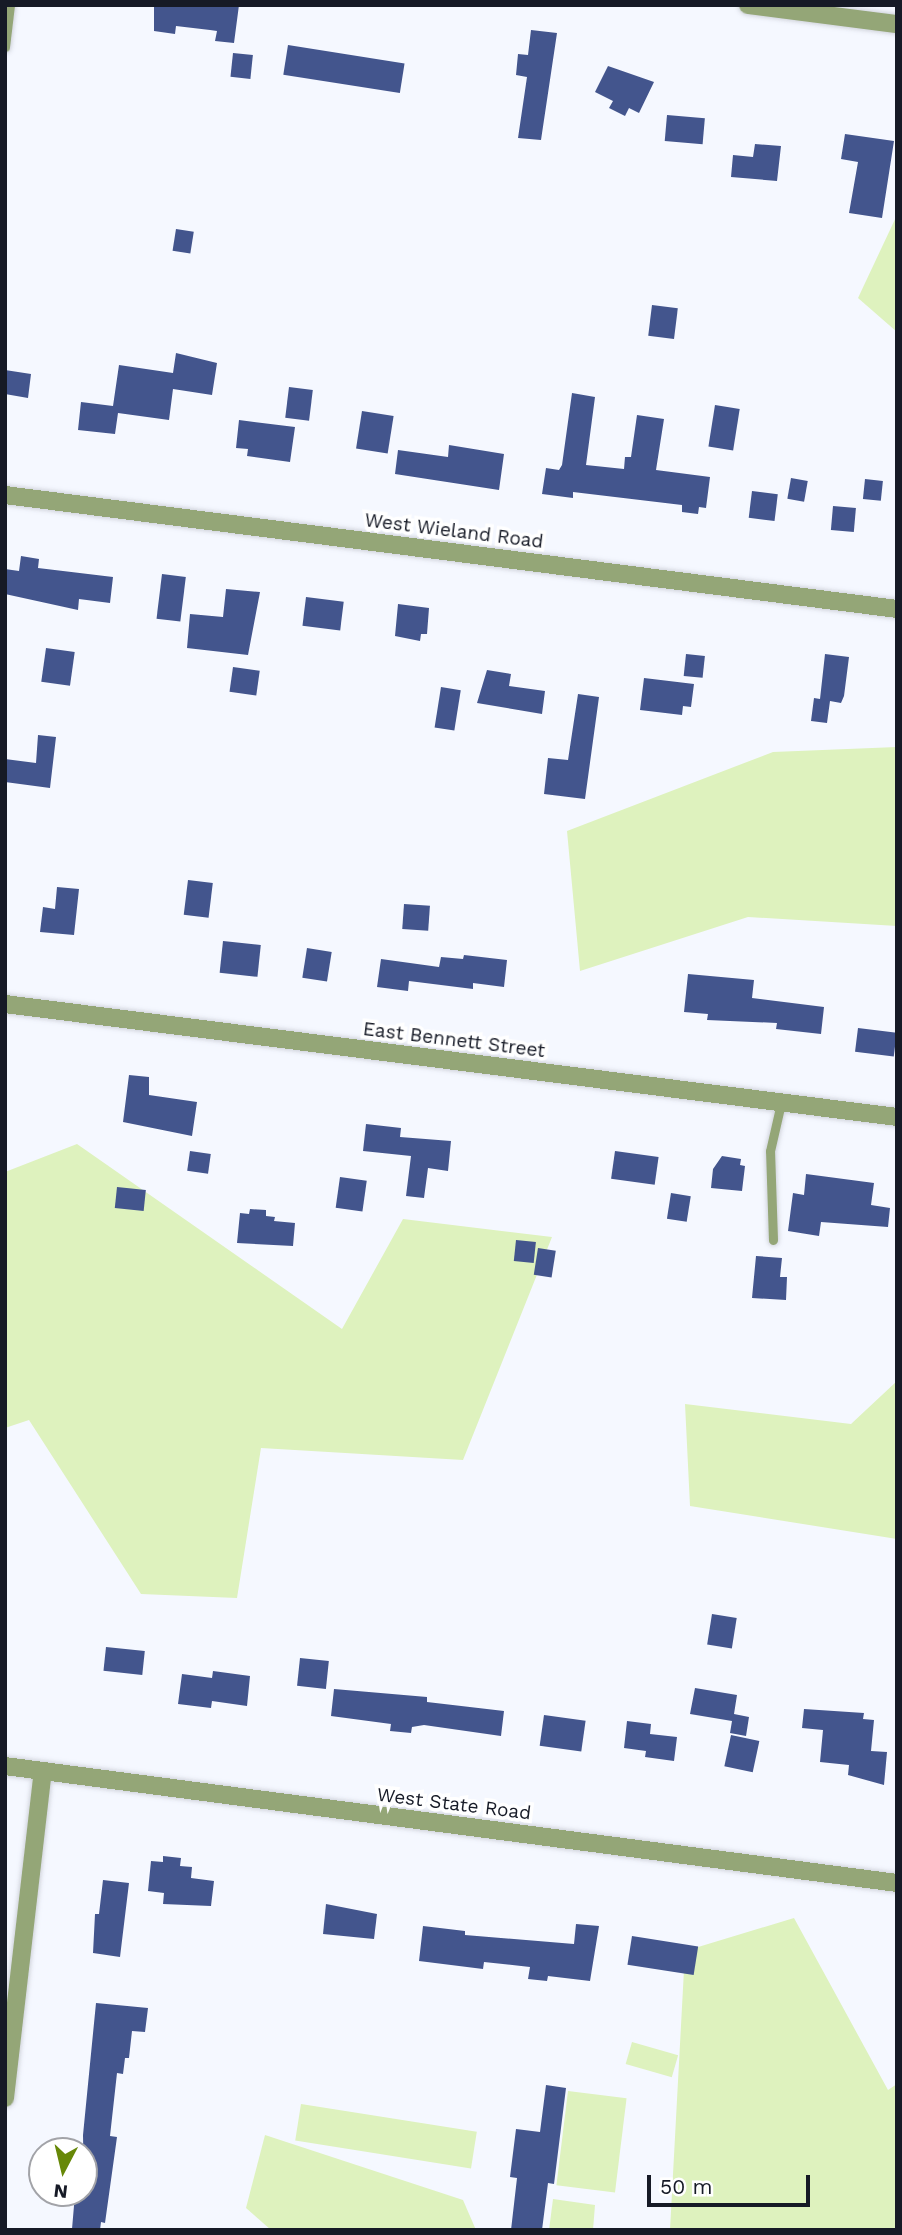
<!DOCTYPE html>
<html>
<head>
<meta charset="utf-8">
<style>
	body { margin:0 }
	#map { position:relative; width:902px; height:2235px; overflow:hidden; background:#f5f8ff; font-family:"Work Sans",sans-serif }
	div>[style] { position:absolute }
	[style*='--x'] { left:calc(var(--x)*1px); top:calc(var(--y)*1px); width:calc(var(--w)*1px); rotate:calc(var(--a)*1deg) }
	.green>* { inset:0; background:#def2be; transform-origin:0 0 }
	.building>* { inset:0; background:#43558d; transform-origin:0 0 }
	.roads { filter:drop-shadow(0 0 2px #d1d4dc) drop-shadow(0 0 2px #d1d4dc) }
	.service>* { height:9px; margin:-4.5px; padding:0 4.5px; transform-origin:4.5px; border-radius:4.5px; background:#94a677 }
	.minor>* { height:18px; margin:-9px; padding:0 9px; transform-origin:9px; border-radius:9px; background:#94a677 }
	.tertiary>* { height:18px; margin:-9px; padding:0 9px; transform-origin:9px; border-radius:9px; background:#94a677 }
	span { translate:-50% -50%; white-space:nowrap; text-align:center; line-height:1.15; -webkit-text-stroke:7px #fff; paint-order:stroke }
	.street-label { font-size:19px; color:#161a26 }
	.frame { position:absolute; inset:0; border:7px solid #161a26; pointer-events:none }
	.north { position:absolute; left:28px; top:2137px; width:70px; height:70px; box-sizing:border-box; background:#fff; border:2px solid #a2a3a8; border-radius:50%; rotate:187deg; font-size:19px; font-weight:700; line-height:28px; text-align:center; color:#161a26 }
	.north::after { content:''; display:block; margin:auto; width:24px; height:32px; background:#678808; clip-path:polygon(50% 0,100% 100%,50% 72%,0 100%) }
	.scale { position:absolute; left:647px; top:2175px; width:163px; height:32px; box-sizing:border-box; border:4px solid #161a26; border-top:0; padding-left:9px; font-size:21px; line-height:24px; white-space:nowrap; color:#161a26; -webkit-text-stroke:5px #fff; paint-order:stroke }
</style>
</head>
<body>
<div id="map">
	<div class="green">
		<i style="clip-path:polygon(897px 215px,897px 332px,858px 298px)"></i>
		<i style="clip-path:polygon(897px 747px,897px 926px,748px 917px,580px 971px,567px 831px,773px 752px)"></i>
		<i style="clip-path:polygon(77px 1144px,342px 1329px,403px 1219px,552px 1237px,463px 1460px,261px 1448px,237px 1598px,141px 1594px,29px 1420px,5px 1428px,5px 1172px)"></i>
		<i style="clip-path:polygon(897px 1381px,897px 1539px,690px 1506px,685px 1404px,851px 1424px)"></i>
		<i style="clip-path:polygon(794px 1918px,888px 2090px,897px 2084px,897px 2230px,670px 2230px,685px 1951px)"></i>
		<i style="left:632px;top:2042px;width:48px;height:23px;rotate:16deg"></i>
		<i style="left:568px;top:2091px;width:59px;height:95px;rotate:7deg"></i>
		<i style="left:301px;top:2104px;width:178px;height:37px;rotate:9deg"></i>
		<i style="clip-path:polygon(265px 2135px,463px 2200px,476px 2230px,271px 2230px,246px 2208px)"></i>
		<i style="clip-path:polygon(553px 2199px,595px 2205px,593px 2230px,549px 2230px)"></i>
	</div>
	<div class="building">
		<i style="clip-path:polygon(154px 5px,239px 5px,234px 43px,215px 41px,217px 31px,210px 30px,176px 26px,175px 34px,154px 31px)"></i>
		<i style="clip-path:polygon(531px 30px,557px 33px,541px 140px,518px 138px,527px 77px,516px 75px,518px 54px,528px 55px)"></i>
		<i style="left:288px;top:45px;width:118px;height:30px;rotate:9deg"></i>
		<i style="left:233px;top:53px;width:20px;height:24px;rotate:6deg"></i>
		<i style="clip-path:polygon(608px 66px,654px 82px,639px 113px,629px 108px,625px 116px,609px 108px,613px 101px,595px 92px)"></i>
		<i style="left:667px;top:115px;width:38px;height:26px;rotate:5deg"></i>
		<i style="clip-path:polygon(845px 134px,894px 141px,882px 218px,849px 213px,858px 162px,841px 159px)"></i>
		<i style="clip-path:polygon(755px 144px,781px 146px,777px 181px,731px 177px,733px 155px,753px 157px)"></i>
		<i style="left:176px;top:229px;width:18px;height:22px;rotate:9deg"></i>
		<i style="left:652px;top:305px;width:26px;height:31px;rotate:7deg"></i>
		<i style="clip-path:polygon(176px 353px,217px 363px,212px 395px,173px 389px,169px 420px,118px 413px,115px 434px,78px 430px,81px 402px,113px 406px,119px 365px,173px 373px)"></i>
		<i style="clip-path:polygon(5px 370px,31px 374px,28px 398px,5px 394px)"></i>
		<i style="left:289px;top:387px;width:24px;height:31px;rotate:7deg"></i>
		<i style="clip-path:polygon(572px 393px,595px 397px,586px 465px,624px 469px,625px 457px,631px 457px,637px 415px,664px 419px,656px 470px,710px 477px,706px 508px,699px 507px,698px 514px,682px 512px,682px 505px,573px 492px,573px 498px,542px 494px,546px 468px,559px 470px,562px 465px)"></i>
		<i style="left:715px;top:405px;width:25px;height:42px;rotate:9deg"></i>
		<i style="left:362px;top:411px;width:32px;height:38px;rotate:9deg"></i>
		<i style="clip-path:polygon(239px 420px,295px 427px,290px 462px,247px 456px,248px 449px,236px 448px)"></i>
		<i style="clip-path:polygon(449px 445px,504px 454px,499px 490px,395px 474px,398px 450px,448px 457px)"></i>
		<i style="left:791px;top:478px;width:17px;height:21px;rotate:10deg"></i>
		<i style="left:865px;top:479px;width:18px;height:20px;rotate:6deg"></i>
		<i style="left:752px;top:491px;width:26px;height:27px;rotate:7deg"></i>
		<i style="left:833px;top:506px;width:23px;height:24px;rotate:5deg"></i>
		<i style="clip-path:polygon(21px 556px,39px 559px,38px 568px,113px 577px,110px 603px,79px 599px,78px 610px,5px 594px,5px 569px,19px 571px)"></i>
		<i style="left:162px;top:574px;width:24px;height:45px;rotate:7deg"></i>
		<i style="clip-path:polygon(226px 589px,260px 592px,248px 655px,187px 648px,190px 614px,223px 617px)"></i>
		<i style="left:306px;top:597px;width:38px;height:29px;rotate:7deg"></i>
		<i style="clip-path:polygon(398px 604px,429px 608px,427px 634px,421px 634px,420px 641px,395px 636px)"></i>
		<i style="left:46px;top:648px;width:29px;height:34px;rotate:8deg"></i>
		<i style="left:686px;top:654px;width:19px;height:22px;rotate:6deg"></i>
		<i style="clip-path:polygon(825px 654px,849px 657px,844px 696px,841px 703px,830px 701px,827px 723px,811px 721px,814px 698px,820px 699px)"></i>
		<i style="left:233px;top:667px;width:27px;height:25px;rotate:8deg"></i>
		<i style="clip-path:polygon(487px 670px,511px 674px,509px 686px,545px 691px,542px 714px,477px 703px)"></i>
		<i style="clip-path:polygon(644px 678px,694px 684px,691px 707px,683px 706px,682px 715px,640px 710px)"></i>
		<i style="left:441px;top:687px;width:20px;height:41px;rotate:9deg"></i>
		<i style="clip-path:polygon(578px 694px,599px 697px,585px 799px,544px 794px,548px 758px,568px 760px)"></i>
		<i style="clip-path:polygon(38px 735px,56px 737px,50px 788px,5px 782px,5px 759px,36px 763px)"></i>
		<i style="left:188px;top:880px;width:25px;height:35px;rotate:7deg"></i>
		<i style="clip-path:polygon(57px 887px,79px 889px,74px 935px,40px 932px,43px 907px,55px 909px)"></i>
		<i style="left:404px;top:904px;width:26px;height:25px;rotate:4deg"></i>
		<i style="left:223px;top:941px;width:38px;height:32px;rotate:6deg"></i>
		<i style="left:307px;top:948px;width:25px;height:30px;rotate:9deg"></i>
		<i style="clip-path:polygon(464px 955px,507px 960px,504px 987px,473px 983px,473px 989px,409px 981px,408px 991px,377px 987px,381px 959px,439px 967px,441px 957px,463px 959px)"></i>
		<i style="clip-path:polygon(688px 974px,754px 980px,752px 998px,824px 1007px,821px 1034px,776px 1029px,777px 1023px,707px 1020px,708px 1014px,684px 1012px)"></i>
		<i style="left:858px;top:1028px;width:39px;height:24px;rotate:7deg"></i>
		<i style="clip-path:polygon(129px 1075px,149px 1077px,149px 1095px,197px 1102px,192px 1136px,123px 1122px)"></i>
		<i style="clip-path:polygon(366px 1124px,401px 1128px,400px 1137px,451px 1141px,448px 1171px,428px 1168px,424px 1198px,406px 1196px,411px 1156px,363px 1151px)"></i>
		<i style="left:190px;top:1151px;width:21px;height:20px;rotate:8deg"></i>
		<i style="left:615px;top:1151px;width:44px;height:28px;rotate:8deg"></i>
		<i style="clip-path:polygon(722px 1156px,741px 1159px,740px 1165px,745px 1166px,742px 1191px,711px 1188px,713px 1169px)"></i>
		<i style="clip-path:polygon(806px 1174px,874px 1183px,871px 1205px,890px 1208px,888px 1227px,821px 1222px,819px 1236px,788px 1231px,793px 1193px,804px 1195px)"></i>
		<i style="left:340px;top:1177px;width:27px;height:31px;rotate:8deg"></i>
		<i style="left:117px;top:1187px;width:29px;height:21px;rotate:6deg"></i>
		<i style="left:671px;top:1193px;width:20px;height:26px;rotate:9deg"></i>
		<i style="clip-path:polygon(250px 1209px,266px 1210px,266px 1216px,275px 1217px,274px 1221px,295px 1223px,293px 1246px,237px 1243px,240px 1213px,249px 1214px)"></i>
		<i style="left:516px;top:1240px;width:20px;height:21px;rotate:6deg"></i>
		<i style="left:538px;top:1248px;width:18px;height:27px;rotate:9deg"></i>
		<i style="clip-path:polygon(756px 1256px,782px 1258px,780px 1277px,787px 1277px,786px 1300px,752px 1298px)"></i>
		<i style="left:712px;top:1614px;width:25px;height:31px;rotate:9deg"></i>
		<i style="left:106px;top:1647px;width:39px;height:24px;rotate:6deg"></i>
		<i style="left:300px;top:1658px;width:29px;height:28px;rotate:6deg"></i>
		<i style="clip-path:polygon(213px 1671px,250px 1676px,247px 1706px,212px 1701px,211px 1708px,178px 1704px,182px 1674px,212px 1678px)"></i>
		<i style="clip-path:polygon(695px 1688px,737px 1695px,734px 1714px,749px 1717px,746px 1736px,730px 1733px,732px 1721px,690px 1714px)"></i>
		<i style="clip-path:polygon(334px 1689px,427px 1697px,427px 1702px,504px 1711px,501px 1736px,424px 1725px,412px 1727px,411px 1733px,390px 1731px,391px 1724px,331px 1716px)"></i>
		<i style="clip-path:polygon(804px 1709px,864px 1713px,863px 1719px,874px 1720px,871px 1751px,887px 1752px,884px 1785px,848px 1775px,849px 1765px,820px 1762px,823px 1730px,802px 1728px)"></i>
		<i style="left:544px;top:1715px;width:42px;height:31px;rotate:8deg"></i>
		<i style="clip-path:polygon(627px 1721px,651px 1724px,650px 1734px,677px 1737px,674px 1761px,645px 1757px,646px 1751px,624px 1748px)"></i>
		<i style="left:731px;top:1735px;width:29px;height:32px;rotate:12deg"></i>
		<i style="clip-path:polygon(163px 1856px,181px 1858px,180px 1866px,192px 1867px,191px 1878px,214px 1881px,211px 1906px,163px 1904px,164px 1893px,148px 1891px,151px 1861px,163px 1862px)"></i>
		<i style="clip-path:polygon(103px 1880px,129px 1883px,120px 1957px,93px 1953px,95px 1914px,99px 1914px)"></i>
		<i style="clip-path:polygon(326px 1904px,377px 1914px,374px 1939px,323px 1934px)"></i>
		<i style="clip-path:polygon(576px 1924px,599px 1926px,590px 1981px,548px 1976px,547px 1981px,528px 1979px,530px 1967px,484px 1962px,483px 1969px,419px 1961px,423px 1926px,465px 1931px,465px 1935px,574px 1944px)"></i>
		<i style="left:632px;top:1936px;width:67px;height:29px;rotate:9deg"></i>
		<i style="clip-path:polygon(96px 2003px,148px 2008px,145px 2032px,132px 2031px,129px 2058px,125px 2058px,123px 2074px,117px 2073px,110px 2136px,117px 2137px,105px 2223px,101px 2222px,100px 2230px,81px 2230px,72px 2229px,75px 2194px,84px 2195px,83px 2135px)"></i>
		<i style="clip-path:polygon(546px 2085px,566px 2088px,554px 2184px,548px 2183px,542px 2230px,511px 2230px,517px 2178px,510px 2177px,516px 2129px,540px 2132px)"></i>
	</div>
	<div class="roads">
		<div class="service">
			<i style="--x:5;--y:47;--w:42;--a:-83.2"></i>
			<i style="--x:773;--y:1240;--w:89;--a:-91.9"></i>
			<i style="--x:770;--y:1151;--w:49;--a:-77.1"></i>
		</div>
		<div class="minor">
			<i style="--x:748;--y:5;--w:150;--a:7.3"></i>
			<i style="--x:5;--y:495;--w:899;--a:7.28"></i>
			<i style="--x:5;--y:1004;--w:899;--a:7.22"></i>
			<i style="--x:5;--y:2098;--w:328;--a:-83.4"></i>
		</div>
		<div class="tertiary">
			<i style="--x:5;--y:1766;--w:900;--a:7.47"></i>
		</div>
	</div>
	<div class="street-label">
		<span style="left:454px;top:531px;rotate:7deg">West Wieland Road</span>
		<span style="left:454px;top:1040px;rotate:7deg">East Bennett Street</span>
		<span style="left:454px;top:1804px;rotate:7deg">West State Road</span>
	</div>
	<div class="frame"></div>
	<div class="north">N</div>
	<div class="scale">50 m</div>
</div>
</body>
</html>
